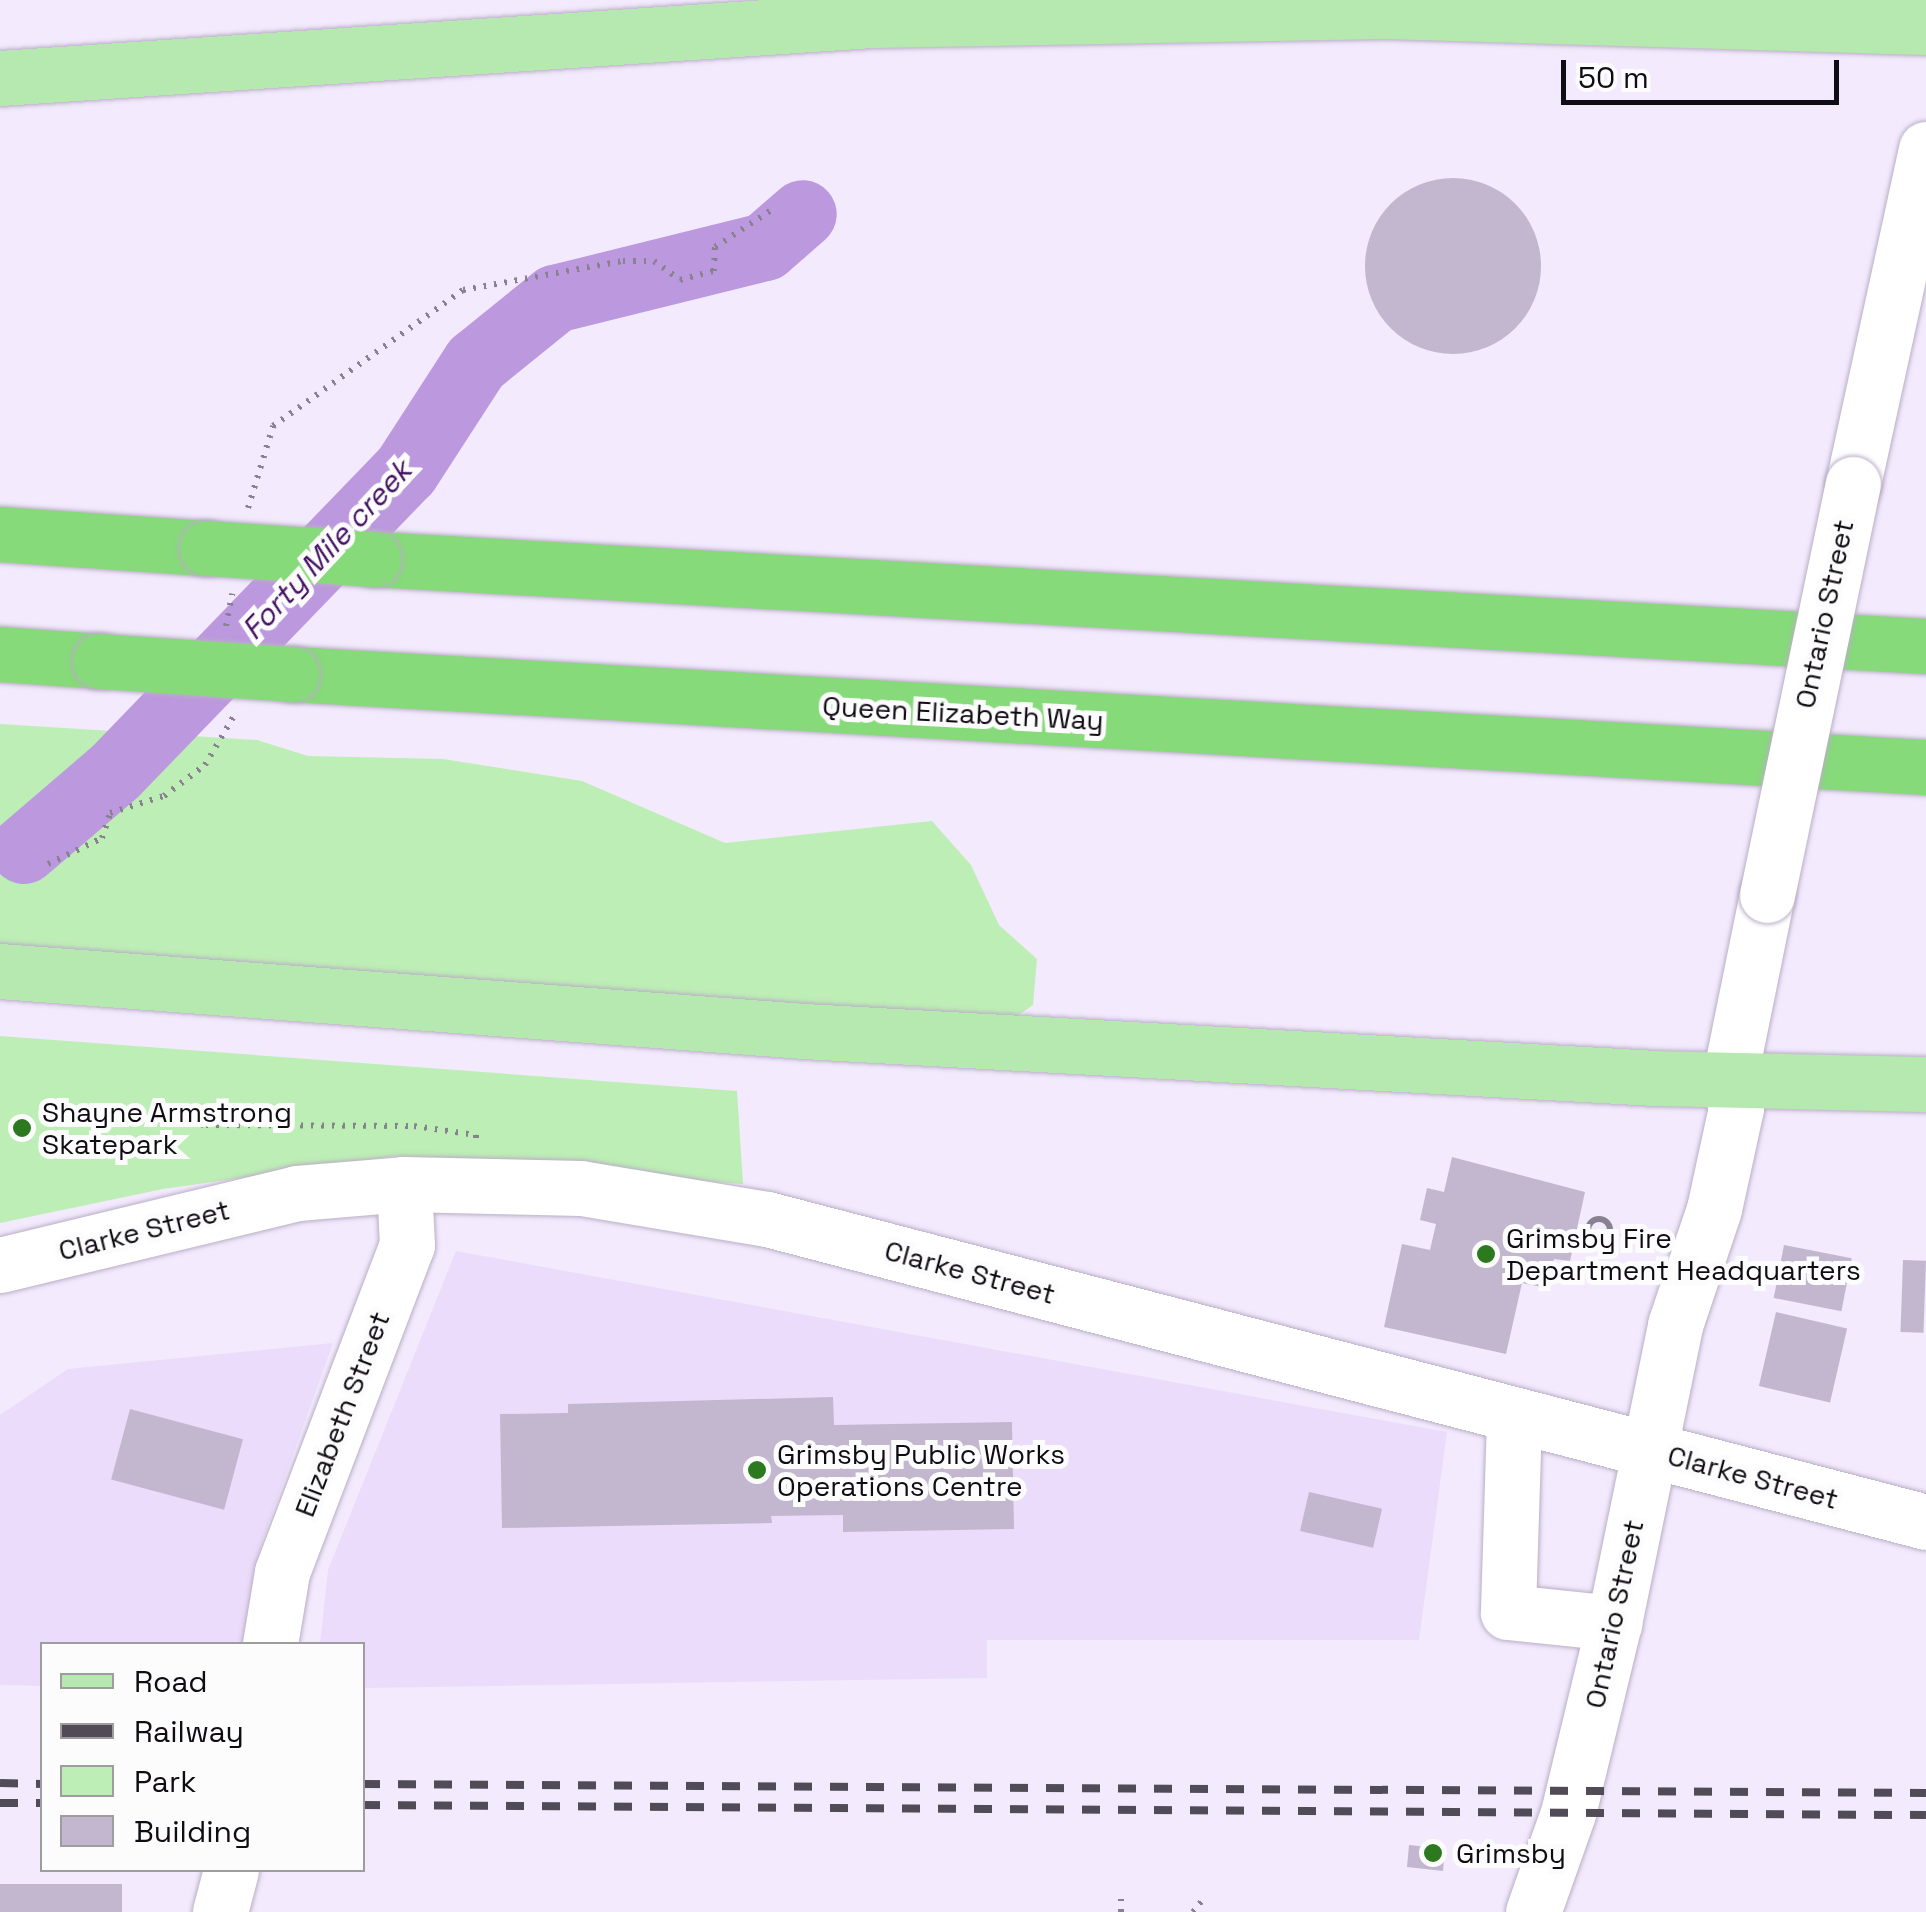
<!DOCTYPE html>
<html>
<head>
<meta charset="utf-8">
<style>
	body { margin:0 }
	#map { position:relative; width:1926px; height:1912px; overflow:hidden; background:#f3eafe; font-family:"Space Grotesk",sans-serif }
	div>[style] { position:absolute }
	[style*='--x'] { left:calc(var(--x)*1px); top:calc(var(--y)*1px); width:calc(var(--w)*1px); rotate:calc(var(--a)*1deg) }
	.built>* { inset:0; background:#ecdcfb }
	.green>* { inset:0; background:#bdeeb5 }
	.river>* { height:68px; margin:-34px; padding:0 34px; transform-origin:34px; border-radius:34px; background:#bc98de }
	.building>* { inset:0; background:#c3b7cf; transform-origin:0 0 }
	.round { border-radius:50% }
	.path>* { height:6px; margin-top:-3px; transform-origin:0; background:repeating-linear-gradient(90deg,#888290 0 2.5px,transparent 0 10.5px) }
	.path>.ring { margin:-3px; padding:0; box-sizing:content-box; background:none; border:6px solid #888290; border-radius:50% }
	.roads { filter:drop-shadow(0 0 2px #baaec5) drop-shadow(0 0 2px #baaec5) }
	.minor>* { height:55px; margin:-27.5px; padding:0 27.5px; transform-origin:27.5px; border-radius:27.5px; background:#fff }
	.major>* { height:55px; margin:-27.5px; padding:0 27.5px; transform-origin:27.5px; border-radius:27.5px; background:#b6e9af }
	.highway>* { height:55px; margin:-27.5px; padding:0 27.5px; transform-origin:27.5px; border-radius:27.5px; background:#86da7a }
	.rail>* { height:8px; margin-top:-4px; transform-origin:0; background:repeating-linear-gradient(90deg,#514b57 0 18px,transparent 0 36px) }
	.bridges { filter:drop-shadow(0 0 2px #baaec5) drop-shadow(0 0 2px #baaec5) }
	.minor-bridge>* { height:55px; margin:-27.5px; padding:0 27.5px; transform-origin:27.5px; border-radius:27.5px; background:#fff }
	.highway-bridge>* { height:55px; margin:-27.5px; padding:0 27.5px; transform-origin:27.5px; border-radius:27.5px; background:#86da7a }
	.dots>* { width:28px; height:28px; translate:-50% -50%; box-sizing:border-box; border:5px solid #fcfcfc; border-radius:50% }
	span { translate:-50% -50%; white-space:nowrap; text-align:center; line-height:1.15; -webkit-text-stroke:10px #fcfcfc; paint-order:stroke }
	.street-label { font-size:28px; color:#100c14 }
	.poi-label { font-size:28px; color:#100c14 }
	.left { translate:0 -50%; text-align:left }
	.water-label { font-size:30px; color:#420f62; font-style:italic }
	.legend { position:absolute; left:40px; top:1642px; width:325px; height:230px; box-sizing:border-box; background:#fcfcfc; border:2px solid #9e9c9f; margin:0; padding:12px 18px; list-style:none; font-size:30px; color:#100c14 }
	.legend li { display:flex; align-items:center; gap:20px; height:50px }
	.legend b { width:50px; border:2px solid #9e9c9f }
	.scale { position:absolute; left:1561px; top:60px; width:278px; height:45px; box-sizing:border-box; border:5px solid #100c14; border-top:0; padding-left:12px; font-size:30px; line-height:35px; white-space:nowrap; color:#100c14; -webkit-text-stroke:8px #fcfcfc; paint-order:stroke }
</style>
</head>
<body>
<div id="map">
	<div class="built">
		<i style="clip-path:polygon(456px 1251px,1447px 1432px,1419px 1640px,987px 1640px,987px 1678px,363px 1688px,362px 1644px,320px 1644px,328px 1570px)"></i>
		<i style="clip-path:polygon(333px 1343px,260px 1547px,244px 1644px,42px 1644px,42px 1686px,0 1685px,0 1415px,68px 1369px)"></i>
	</div>
	<div class="green">
		<i style="clip-path:polygon(0 724px,257px 740px,308px 756px,443px 759px,582px 781px,725px 843px,932px 821px,971px 865px,999px 925px,1037px 959px,1033px 1005px,1014px 1018px,0 950px)"></i>
		<i style="clip-path:polygon(0 1036px,737px 1091px,743px 1184px,396px 1156px,163px 1189px,0 1223px)"></i>
	</div>
	<div class="river">
		<i style="--x:24;--y:850;--w:120;--a:-40.6"></i>
		<i style="--x:115;--y:772;--w:419;--a:-46"></i>
		<i style="--x:406;--y:471;--w:129;--a:-57.1"></i>
		<i style="--x:476;--y:363;--w:102;--a:-39"></i>
		<i style="--x:555;--y:299;--w:216;--a:-13.9"></i>
		<i style="--x:765;--y:247;--w:50;--a:-41"></i>
	</div>
	<div class="building">
		<i class="round" style="left:1365px;top:178px;width:176px;height:176px"></i>
		<i style="clip-path:polygon(1452px 1157px,1585px 1192px,1570px 1261px,1554px 1259px,1547px 1288px,1522px 1283px,1506px 1354px,1384px 1327px,1402px 1244px,1430px 1250px,1436px 1224px,1420px 1220px,1427px 1188px,1444px 1192px)"></i>
		<i style="left:1784px;top:1245px;width:69px;height:54px;rotate:11deg"></i>
		<i style="left:1903px;top:1260px;width:23px;height:72px;rotate:2deg"></i>
		<i style="left:1776px;top:1312px;width:73px;height:76px;rotate:13deg"></i>
		<i style="clip-path:polygon(833px 1397px,834px 1425px,1012px 1422px,1014px 1529px,843px 1532px,843px 1515px,771px 1516px,772px 1523px,502px 1528px,500px 1414px,568px 1413px,568px 1404px)"></i>
		<i style="left:130px;top:1409px;width:117px;height:73px;rotate:15deg"></i>
		<i style="left:1309px;top:1492px;width:75px;height:40px;rotate:13deg"></i>
		<i style="clip-path:polygon(1409px 1845px,1429px 1847px,1429px 1858px,1444px 1859px,1443px 1871px,1407px 1867px)"></i>
		<i style="left:122px;top:1884px;width:28px;height:122px;rotate:90deg"></i>
	</div>
	<div class="path">
		<i style="--x:248;--y:508;--w:86;--a:-73"></i>
		<i style="--x:273;--y:426;--w:234;--a:-35.6"></i>
		<i style="--x:463;--y:290;--w:163;--a:-10.3"></i>
		<i style="--x:623;--y:261;--w:31;--a:0"></i>
		<i style="--x:654;--y:261;--w:32;--a:36"></i>
		<i style="--x:680;--y:280;--w:35;--a:-15"></i>
		<i style="--x:714;--y:271;--w:24;--a:-88"></i>
		<i style="--x:715;--y:247;--w:73;--a:-33.3"></i>
		<i style="--x:226;--y:626;--w:33;--a:-79"></i>
		<i style="--x:48;--y:864;--w:60;--a:-25.7"></i>
		<i style="--x:102;--y:838;--w:26;--a:-72"></i>
		<i style="--x:110;--y:813;--w:57;--a:-17.5"></i>
		<i style="--x:164;--y:796;--w:51;--a:-37.1"></i>
		<i style="--x:205;--y:765;--w:59;--a:-59.5"></i>
		<i style="--x:44;--y:1110;--w:163;--a:5.3"></i>
		<i style="--x:206;--y:1125;--w:208;--a:0.3"></i>
		<i style="--x:414;--y:1126;--w:63;--a:8.3"></i>
		<i style="--x:476;--y:1135;--w:5;--a:90"></i>
		<i class="ring" style="left:1588px;top:1219px;width:16px;height:16px"></i>
		<i style="--x:1610;--y:1232;--w:25;--a:11"></i>
		<i style="--x:1121;--y:1912;--w:15;--a:-90"></i>
		<i style="--x:1193;--y:1912;--w:18;--a:-52"></i>
	</div>
	<div class="roads">
		<div class="minor">
			<i style="--x:1853;--y:484;--w:343;--a:-77.7"></i>
			<i style="--x:0;--y:1265;--w:306;--a:-13.6"></i>
			<i style="--x:297;--y:1193;--w:107;--a:-4.8"></i>
			<i style="--x:404;--y:1184;--w:177;--a:1.3"></i>
			<i style="--x:581;--y:1188;--w:189;--a:9.5"></i>
			<i style="--x:767;--y:1219;--w:1198;--a:14.65"></i>
			<i style="--x:1514;--y:1419;--w:193;--a:91.8"></i>
			<i style="--x:1508;--y:1612;--w:107;--a:5.9"></i>
			<i style="--x:270;--y:1644;--w:73;--a:-80.5"></i>
			<i style="--x:282;--y:1572;--w:350;--a:-69.1"></i>
			<i style="--x:407;--y:1245;--w:61;--a:-92.8"></i>
			<i style="--x:220;--y:1912;--w:43;--a:-75.3"></i>
			<i style="--x:1533;--y:1912;--w:105;--a:-70.5"></i>
			<i style="--x:1568;--y:1813;--w:195;--a:-76.4"></i>
			<i style="--x:1614;--y:1623;--w:304;--a:-78.4"></i>
			<i style="--x:1675;--y:1325;--w:122;--a:-71.4"></i>
			<i style="--x:1714;--y:1209;--w:103;--a:-77.7"></i>
			<i style="--x:1736;--y:1108;--w:28;--a:-105"></i>
			<i style="--x:1729;--y:1081;--w:190;--a:-78.5"></i>
		</div>
		<div class="major">
			<i style="--x:0;--y:78;--w:874;--a:-3.81"></i>
			<i style="--x:872;--y:20;--w:515;--a:-1"></i>
			<i style="--x:1387;--y:11;--w:539;--a:1.7"></i>
			<i style="--x:0;--y:971;--w:806;--a:4.27"></i>
			<i style="--x:804;--y:1031;--w:851;--a:3.16"></i>
			<i style="--x:1654;--y:1078;--w:272;--a:1.3"></i>
		</div>
		<div class="highway">
			<i style="--x:0;--y:534;--w:207;--a:3.9"></i>
			<i style="--x:374;--y:559;--w:1554;--a:3.21"></i>
			<i style="--x:0;--y:654;--w:100;--a:4"></i>
			<i style="--x:292;--y:674;--w:1637;--a:3.26"></i>
		</div>
	</div>
	<div class="rail">
		<i style="--x:0;--y:1783;--w:42;--a:1.4"></i>
		<i style="--x:362;--y:1784;--w:1564;--a:0.33"></i>
		<i style="--x:0;--y:1803;--w:42;--a:0"></i>
		<i style="--x:362;--y:1805;--w:1564;--a:0.37"></i>
	</div>
	<div class="bridges">
		<div class="minor-bridge">
			<i style="--x:1767;--y:895;--w:420;--a:-78.2"></i>
		</div>
		<div class="highway-bridge">
			<i style="--x:207;--y:548;--w:167;--a:3.8"></i>
			<i style="--x:100;--y:661;--w:192;--a:3.9"></i>
		</div>
	</div>
	<div class="dots">
		<i style="left:22px;top:1128px;background:#2c7920"></i>
		<i style="left:1486px;top:1254px;background:#2c7920"></i>
		<i style="left:757px;top:1470px;background:#2c7920"></i>
		<i style="left:1433px;top:1853px;background:#2c7920"></i>
	</div>
	<div class="street-label">
		<span style="left:1824px;top:614px;rotate:-78deg">Ontario Street</span>
		<span style="left:963px;top:713px;rotate:3deg">Queen Elizabeth Way</span>
		<span style="left:144px;top:1230px;rotate:-14deg">Clarke Street</span>
		<span style="left:970px;top:1272px;rotate:15deg">Clarke Street</span>
		<span style="left:342px;top:1414px;rotate:-69deg">Elizabeth Street</span>
		<span style="left:1753px;top:1477px;rotate:15deg">Clarke Street</span>
		<span style="left:1614px;top:1614px;rotate:-78deg">Ontario Street</span>
	</div>
	<div class="poi-label">
		<span class="left" style="left:42px;top:1128px">Shayne Armstrong<br>Skatepark</span>
		<span class="left" style="left:1506px;top:1254px">Grimsby Fire<br>Department Headquarters</span>
		<span class="left" style="left:777px;top:1470px">Grimsby Public Works<br>Operations Centre</span>
		<span class="left" style="left:1456px;top:1853px">Grimsby</span>
	</div>
	<div class="water-label">
		<span style="left:327px;top:550px;rotate:-47deg">Forty Mile creek</span>
	</div>
	<ul class="legend">
	<li><b style="height:12px;background:#b6e9af"></b>Road</li>
	<li><b style="height:12px;background:#514b57"></b>Railway</li>
	<li><b style="height:28px;background:#bdeeb5"></b>Park</li>
	<li><b style="height:28px;background:#c3b7cf"></b>Building</li>
	</ul>
	<div class="scale">50 m</div>
</div>
</body>
</html>
